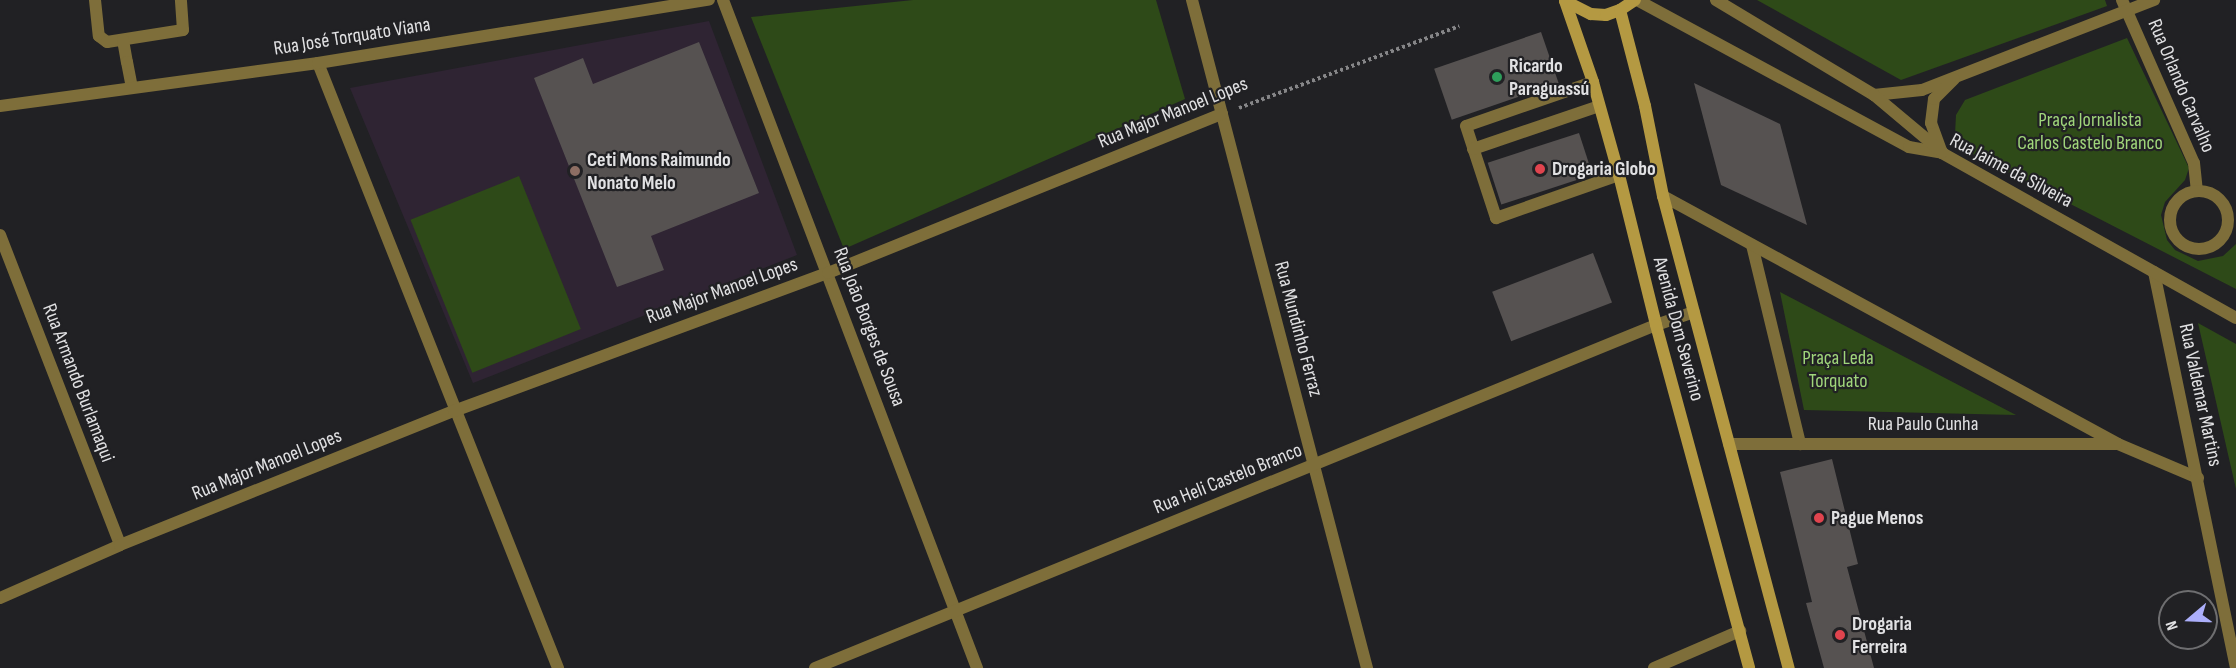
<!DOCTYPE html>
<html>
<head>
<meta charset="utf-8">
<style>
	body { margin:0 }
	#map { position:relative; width:2236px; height:668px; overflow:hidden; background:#212124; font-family:"Sofia Sans Condensed",sans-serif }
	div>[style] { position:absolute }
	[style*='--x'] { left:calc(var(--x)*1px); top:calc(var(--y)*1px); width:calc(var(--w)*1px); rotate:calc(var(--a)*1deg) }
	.education>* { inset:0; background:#2f2433 }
	.green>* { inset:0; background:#2e4a18; transform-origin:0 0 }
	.building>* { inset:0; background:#565251; transform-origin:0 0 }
	.path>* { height:4px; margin-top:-2px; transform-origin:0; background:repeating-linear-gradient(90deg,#868688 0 3px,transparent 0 6px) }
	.service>* { height:12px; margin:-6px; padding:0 6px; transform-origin:6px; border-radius:6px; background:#7e6e3a }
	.minor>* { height:12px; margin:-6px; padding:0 6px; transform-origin:6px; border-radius:6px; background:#7e6e3a }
	.minor>.ring { margin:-6px; padding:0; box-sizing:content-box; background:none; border:12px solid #7e6e3a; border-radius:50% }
	.tertiary>* { height:12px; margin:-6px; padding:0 6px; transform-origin:6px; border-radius:6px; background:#7e6e3a }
	.secondary>* { height:12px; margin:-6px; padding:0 6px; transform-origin:6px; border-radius:6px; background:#b49942 }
	.dots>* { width:16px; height:16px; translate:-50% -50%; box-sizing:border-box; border:3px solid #212124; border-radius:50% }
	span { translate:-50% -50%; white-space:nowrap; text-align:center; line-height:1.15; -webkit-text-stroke:4.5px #212124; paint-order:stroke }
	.street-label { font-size:20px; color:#e1e1e3 }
	.poi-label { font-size:20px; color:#e1e1e3; font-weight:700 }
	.left { translate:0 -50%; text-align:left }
	.park-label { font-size:20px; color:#a0d67b }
	.north { position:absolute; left:2158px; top:590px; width:60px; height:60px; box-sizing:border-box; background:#212124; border:2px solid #6e6e70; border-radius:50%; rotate:251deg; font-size:16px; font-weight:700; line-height:24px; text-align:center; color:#e1e1e3 }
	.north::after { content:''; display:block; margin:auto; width:21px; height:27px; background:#acaffb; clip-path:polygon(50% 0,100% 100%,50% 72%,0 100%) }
</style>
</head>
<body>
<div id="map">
	<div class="education">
		<i style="clip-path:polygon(709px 21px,797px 255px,473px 383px,350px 88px)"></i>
	</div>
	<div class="green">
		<i style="clip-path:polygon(913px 0,1156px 0,1185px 99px,844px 249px,751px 17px)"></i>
		<i style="clip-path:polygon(1757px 0,2105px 0,2107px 6px,1901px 80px)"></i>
		<i style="clip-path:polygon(2127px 38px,2189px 168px,2185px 180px,2165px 202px,2161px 215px,2167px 240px,2175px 250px,2198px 261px,2223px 256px,2236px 244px,2236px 289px,1965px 150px,1955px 134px,1956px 115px,1965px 100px)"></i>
		<i style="left:519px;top:176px;width:165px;height:117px;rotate:68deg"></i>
		<i style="clip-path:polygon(1780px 292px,2016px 415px,1804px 410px)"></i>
		<i style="clip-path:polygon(2198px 323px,2236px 344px,2236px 489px)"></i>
	</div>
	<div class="building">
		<i style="left:1541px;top:32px;width:54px;height:113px;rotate:71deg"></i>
		<i style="clip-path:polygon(699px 42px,759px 193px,651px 236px,664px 270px,617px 287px,534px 78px,583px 58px,593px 84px)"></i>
		<i style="clip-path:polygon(1694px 83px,1780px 124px,1807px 225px,1721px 185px)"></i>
		<i style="left:1579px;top:133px;width:44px;height:96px;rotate:72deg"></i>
		<i style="left:1593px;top:253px;width:53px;height:108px;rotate:69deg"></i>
		<i style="clip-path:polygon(1832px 459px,1858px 564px,1847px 567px,1874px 668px,1824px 668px,1806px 603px,1812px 602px,1780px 472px)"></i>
	</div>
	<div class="path">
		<i style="--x:1239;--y:108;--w:235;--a:-20.4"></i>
	</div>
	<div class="service">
		<i style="--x:95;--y:0;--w:36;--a:84"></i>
		<i style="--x:99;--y:36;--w:10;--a:37"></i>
		<i style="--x:107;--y:42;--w:77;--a:-9"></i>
		<i style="--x:183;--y:30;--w:30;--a:-94"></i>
		<i style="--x:123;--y:40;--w:22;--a:80"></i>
		<i style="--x:1593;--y:82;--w:134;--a:160.9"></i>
		<i style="--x:1466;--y:126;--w:97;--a:71.9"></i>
		<i style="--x:1496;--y:218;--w:130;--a:-19.3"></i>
		<i style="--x:1473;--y:149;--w:133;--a:-18.8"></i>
		<i style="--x:1752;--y:245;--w:205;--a:76.4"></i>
	</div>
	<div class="minor">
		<i style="--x:723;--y:0;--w:715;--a:69.18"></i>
		<i style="--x:1192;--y:0;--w:691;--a:75.32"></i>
		<i style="--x:2122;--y:0;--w:178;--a:66.2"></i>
		<i style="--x:2194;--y:163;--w:27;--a:84"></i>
		<i style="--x:127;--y:62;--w:26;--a:79"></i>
		<i style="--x:318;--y:63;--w:651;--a:68.36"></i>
		<i style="--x:1874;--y:95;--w:48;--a:-5.9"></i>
		<i style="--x:1922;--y:90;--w:249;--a:-21.2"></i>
		<i style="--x:1942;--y:153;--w:32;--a:-110"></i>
		<i style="--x:1931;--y:123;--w:24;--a:-83"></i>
		<i style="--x:1934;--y:99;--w:28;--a:-45"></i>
		<i class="ring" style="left:2170px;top:191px;width:46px;height:46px"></i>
		<i style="--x:1663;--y:196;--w:518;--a:28.59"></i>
		<i style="--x:2118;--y:444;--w:87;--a:23"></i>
		<i style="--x:0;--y:235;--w:332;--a:68.8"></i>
		<i style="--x:2154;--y:272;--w:404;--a:78.3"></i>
		<i style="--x:1729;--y:444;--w:387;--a:0"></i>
		<i style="--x:0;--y:598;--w:131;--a:-23.8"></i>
		<i style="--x:120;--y:545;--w:360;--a:-21.9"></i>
		<i style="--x:454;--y:411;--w:399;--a:-20.3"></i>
		<i style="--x:828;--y:273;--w:425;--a:-22"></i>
		<i style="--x:815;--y:668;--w:908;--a:-22.19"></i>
		<i style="--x:1656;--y:325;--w:40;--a:-18.9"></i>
		<i style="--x:1654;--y:668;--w:94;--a:-23.3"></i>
	</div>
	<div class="tertiary">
		<i style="--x:1637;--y:0;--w:309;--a:28.4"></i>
		<i style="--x:1909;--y:147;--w:34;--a:10"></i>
		<i style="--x:1942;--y:153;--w:337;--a:29.3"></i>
		<i style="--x:1716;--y:0;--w:184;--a:31"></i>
		<i style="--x:1874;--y:95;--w:89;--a:40"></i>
		<i style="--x:0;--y:106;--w:321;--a:-7.7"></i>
		<i style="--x:318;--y:63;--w:396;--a:-9.2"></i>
	</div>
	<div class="secondary">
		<i style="--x:1565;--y:1;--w:86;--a:70.9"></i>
		<i style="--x:1593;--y:82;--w:97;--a:74.4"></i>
		<i style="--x:1619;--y:175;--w:154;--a:76.1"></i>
		<i style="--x:1656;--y:325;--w:355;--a:74.8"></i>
		<i style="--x:1565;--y:1;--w:29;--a:27"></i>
		<i style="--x:1591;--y:14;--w:15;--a:4"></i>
		<i style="--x:1606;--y:15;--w:15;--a:-20"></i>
		<i style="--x:1620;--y:10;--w:18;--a:-34"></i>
		<i style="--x:1620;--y:10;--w:99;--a:75.4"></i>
		<i style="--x:1645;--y:106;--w:92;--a:78.7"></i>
		<i style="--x:1663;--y:196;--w:489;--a:75.1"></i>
	</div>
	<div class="dots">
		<i style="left:1497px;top:77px;background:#2e9e5b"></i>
		<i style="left:1540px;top:169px;background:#e0444e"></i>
		<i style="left:575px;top:171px;background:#8d6e63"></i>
		<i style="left:1819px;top:518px;background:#e0444e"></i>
		<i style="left:1840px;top:635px;background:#e0444e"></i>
	</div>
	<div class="street-label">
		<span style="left:352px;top:37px;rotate:-9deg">Rua José Torquato Viana</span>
		<span style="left:2181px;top:86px;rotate:67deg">Rua Orlando Carvalho</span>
		<span style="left:1173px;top:113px;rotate:-22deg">Rua Major Manoel Lopes</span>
		<span style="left:2011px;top:171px;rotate:28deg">Rua Jaime da Silveira</span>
		<span style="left:722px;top:291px;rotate:-20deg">Rua Major Manoel Lopes</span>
		<span style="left:869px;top:327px;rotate:69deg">Rua João Borges de Sousa</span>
		<span style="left:1298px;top:329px;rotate:75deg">Rua Mundinho Ferraz</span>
		<span style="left:1678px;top:329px;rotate:75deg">Avenida Dom Severino</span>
		<span style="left:78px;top:383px;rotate:69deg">Rua Armando Burlamaqui</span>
		<span style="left:2200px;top:395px;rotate:78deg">Rua Valdemar Martins</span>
		<span style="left:1923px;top:424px">Rua Paulo Cunha</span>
		<span style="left:267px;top:465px;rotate:-22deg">Rua Major Manoel Lopes</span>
		<span style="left:1228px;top:479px;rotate:-22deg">Rua Heli Castelo Branco</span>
	</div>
	<div class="poi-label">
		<span class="left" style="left:1509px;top:78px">Ricardo<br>Paraguassú</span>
		<span class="left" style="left:587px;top:172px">Ceti Mons Raimundo<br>Nonato Melo</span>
		<span class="left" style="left:1552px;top:169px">Drogaria Globo</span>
		<span class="left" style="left:1831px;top:518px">Pague Menos</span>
		<span class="left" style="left:1852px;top:636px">Drogaria<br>Ferreira</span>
	</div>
	<div class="park-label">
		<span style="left:2090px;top:132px">Praça Jornalista<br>Carlos Castelo Branco</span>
		<span style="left:1838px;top:370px">Praça Leda<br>Torquato</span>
	</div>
	<div class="north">N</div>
</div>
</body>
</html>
